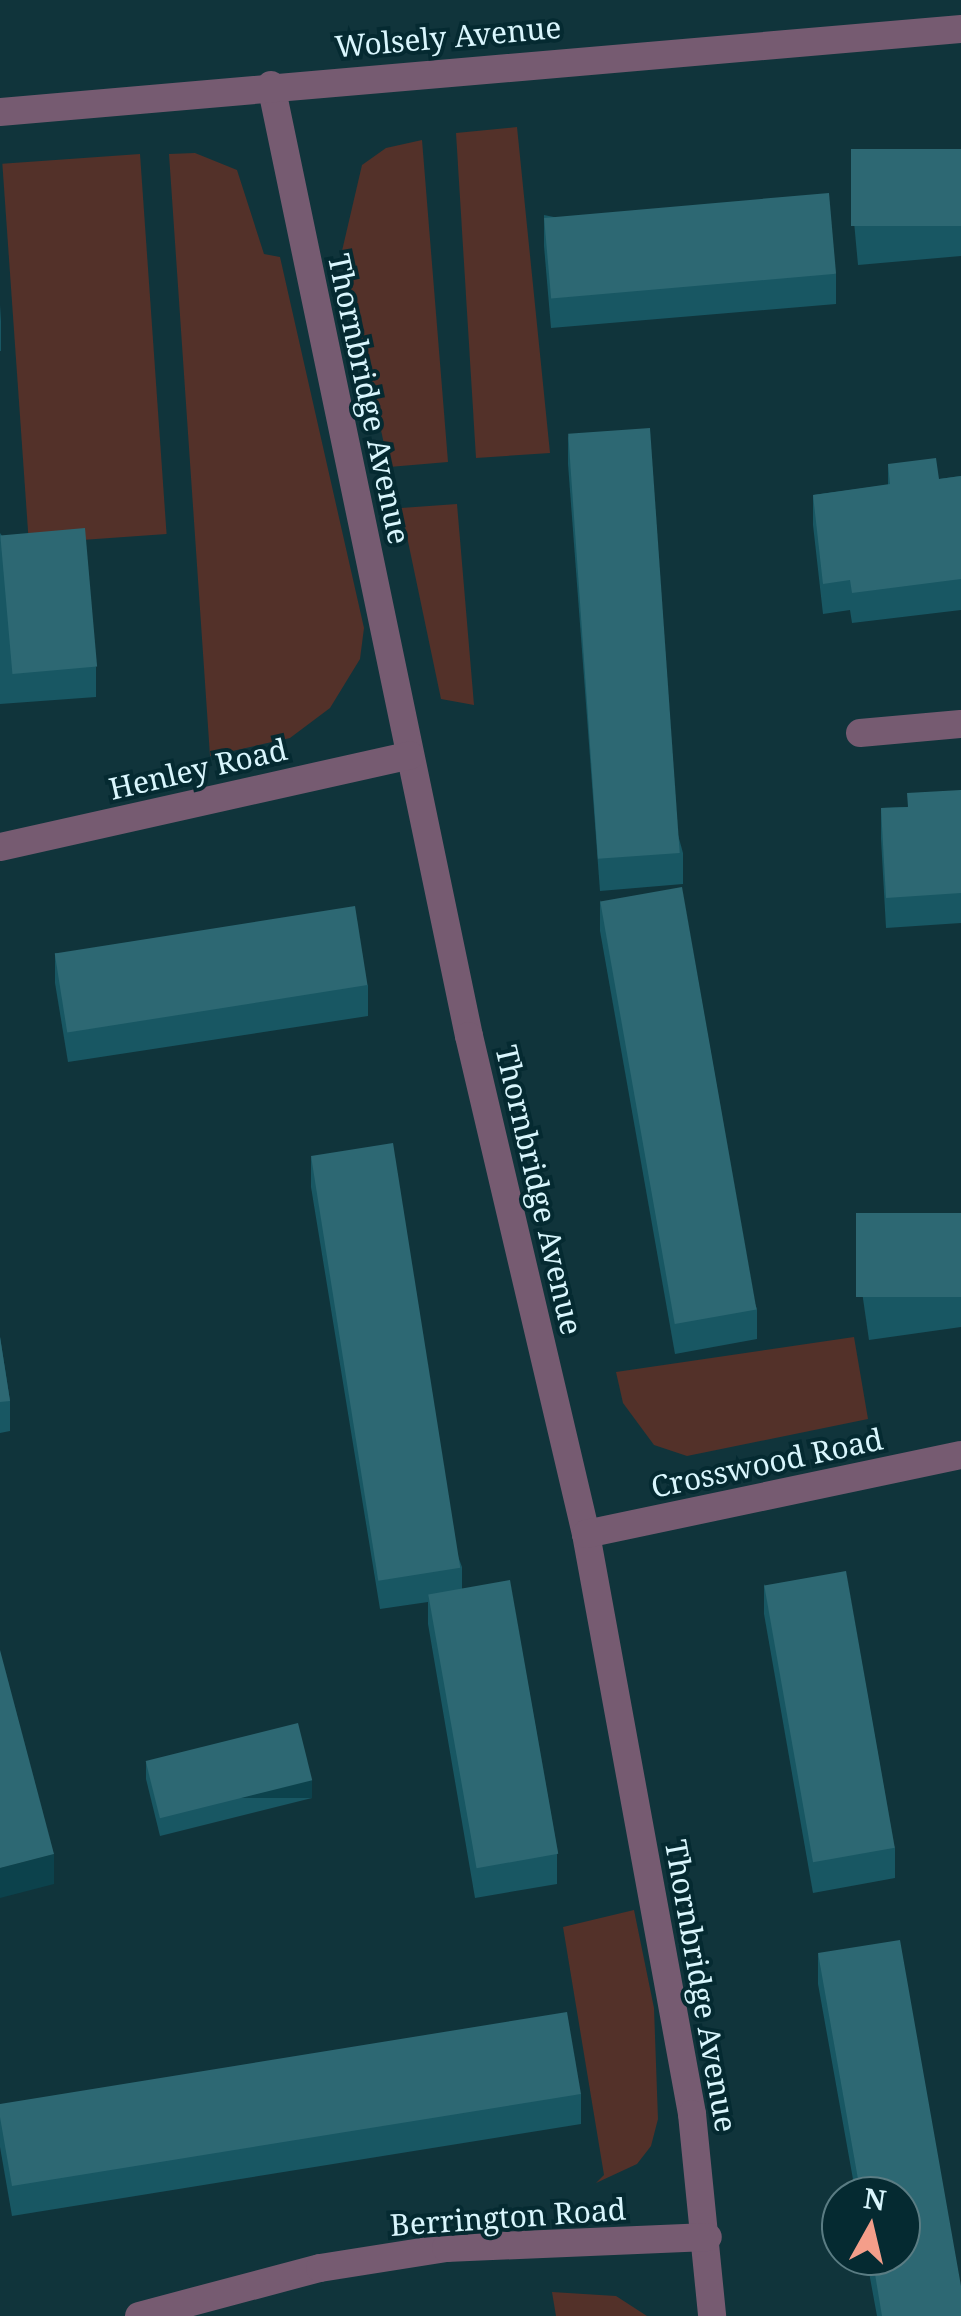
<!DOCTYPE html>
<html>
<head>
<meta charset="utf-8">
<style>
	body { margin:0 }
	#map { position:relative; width:961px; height:2316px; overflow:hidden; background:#10343b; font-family:"Noto Serif",serif }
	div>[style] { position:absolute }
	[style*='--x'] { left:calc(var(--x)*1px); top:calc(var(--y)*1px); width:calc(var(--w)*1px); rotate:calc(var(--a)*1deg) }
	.green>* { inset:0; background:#533129; transform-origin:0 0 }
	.minor>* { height:28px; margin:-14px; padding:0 14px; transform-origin:14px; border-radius:14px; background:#765b71 }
	.wall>* { inset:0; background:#185763 }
	.shaded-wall>* { inset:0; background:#0c424c; transform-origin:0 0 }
	.building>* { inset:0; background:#2d6873; transform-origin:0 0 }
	span { translate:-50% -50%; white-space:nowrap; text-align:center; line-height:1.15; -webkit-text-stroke:8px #052a31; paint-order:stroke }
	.street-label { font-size:30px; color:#d9f6fd }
	.north { position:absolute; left:821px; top:2176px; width:100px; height:100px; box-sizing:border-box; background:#052a31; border:2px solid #5a7c83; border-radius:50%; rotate:8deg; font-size:28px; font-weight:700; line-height:40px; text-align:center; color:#d9f6fd }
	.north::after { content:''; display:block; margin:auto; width:35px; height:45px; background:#f49e8a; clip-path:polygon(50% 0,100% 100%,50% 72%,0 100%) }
</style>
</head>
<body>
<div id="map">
	<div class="green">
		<i style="clip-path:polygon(517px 127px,550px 453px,476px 458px,456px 133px)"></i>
		<i style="clip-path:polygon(422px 140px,448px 462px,389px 467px,342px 251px,362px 165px,386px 148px)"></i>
		<i style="clip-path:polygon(195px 153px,237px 170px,264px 254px,280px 257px,364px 628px,360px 659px,330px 708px,290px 738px,210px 756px,169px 154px)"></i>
		<i style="left:140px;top:154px;width:381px;height:138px;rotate:86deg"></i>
		<i style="clip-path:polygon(457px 504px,474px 705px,441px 699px,401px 508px)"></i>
		<i style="clip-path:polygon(854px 1337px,868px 1419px,687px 1456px,654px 1445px,623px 1403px,616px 1372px)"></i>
		<i style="clip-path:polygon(634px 1910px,654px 2008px,658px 2119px,651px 2146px,637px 2164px,596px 2183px,604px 2175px,563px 1927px)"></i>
		<i style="clip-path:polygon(552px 2292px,616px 2296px,647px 2316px,556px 2316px)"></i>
	</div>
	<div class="minor">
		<i style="--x:271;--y:85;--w:971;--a:78.24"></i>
		<i style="--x:469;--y:1036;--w:512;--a:76.78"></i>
		<i style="--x:586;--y:1534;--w:590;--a:79.64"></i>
		<i style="--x:692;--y:2114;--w:203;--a:84.3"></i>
		<i style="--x:0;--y:112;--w:965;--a:-4.94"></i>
		<i style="--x:860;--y:733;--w:101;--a:-5.1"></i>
		<i style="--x:0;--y:847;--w:420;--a:-12.6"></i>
		<i style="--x:586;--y:1534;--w:383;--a:-11.9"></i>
		<i style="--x:139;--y:2316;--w:187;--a:-14.9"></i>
		<i style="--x:320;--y:2268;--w:128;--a:-9"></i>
		<i style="--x:446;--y:2248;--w:262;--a:-2.4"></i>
	</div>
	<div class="wall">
		<i style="clip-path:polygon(961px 149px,961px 256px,858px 265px,851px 189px,851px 158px)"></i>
		<i style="clip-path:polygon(544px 215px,836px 274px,836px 304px,551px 328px,544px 246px)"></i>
		<i style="clip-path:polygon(0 305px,1px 321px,1px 351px,0 351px)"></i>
		<i style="clip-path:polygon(568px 434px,683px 853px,683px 884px,600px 891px,568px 464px)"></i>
		<i style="clip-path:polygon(888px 464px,939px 479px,961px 476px,961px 610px,852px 623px,850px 610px,823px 614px,813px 525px,813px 495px,888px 485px)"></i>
		<i style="clip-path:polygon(0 533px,96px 667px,96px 697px,0 704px)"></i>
		<i style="clip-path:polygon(961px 790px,961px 923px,886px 928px,881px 839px,881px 808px,907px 807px)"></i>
		<i style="clip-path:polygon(600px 900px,757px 1309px,757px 1339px,675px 1354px,600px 931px)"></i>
		<i style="clip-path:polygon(55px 953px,368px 985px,368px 1016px,68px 1062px,55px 983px)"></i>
		<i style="clip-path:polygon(311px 1156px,462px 1567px,462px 1588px,557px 1854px,557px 1884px,475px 1898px,428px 1624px,428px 1602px,380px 1609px,311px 1187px)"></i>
		<i style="clip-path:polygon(961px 1213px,961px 1327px,869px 1340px,857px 1257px,857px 1227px)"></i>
		<i style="clip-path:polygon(0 1337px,10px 1401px,10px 1431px,0 1433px)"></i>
		<i style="clip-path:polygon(764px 1584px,895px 1848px,895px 1878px,813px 1893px,764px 1614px)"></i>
		<i style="clip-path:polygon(146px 1762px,312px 1798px,160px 1836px,146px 1779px)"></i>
		<i style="clip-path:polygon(818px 1953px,961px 2316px,877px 2316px,866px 2256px,901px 2256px,901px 2196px,856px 2196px,818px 1984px)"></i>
		<i style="clip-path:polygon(581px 2094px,581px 2124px,12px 2216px,0 2147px,0 2104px)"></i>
	</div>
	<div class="shaded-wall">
		<i style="left:312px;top:1780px;width:18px;height:157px;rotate:90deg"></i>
		<i style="clip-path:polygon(54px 1854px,54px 1884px,0 1898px,0 1868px)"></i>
	</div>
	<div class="building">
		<i style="left:961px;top:149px;width:77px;height:110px;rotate:90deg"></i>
		<i style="left:829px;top:193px;width:81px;height:286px;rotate:85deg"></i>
		<i style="left:650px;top:428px;width:426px;height:82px;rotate:86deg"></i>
		<i style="clip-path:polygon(936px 458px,939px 479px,961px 476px,961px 579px,852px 593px,850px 580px,823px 584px,813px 495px,890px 484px,888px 464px)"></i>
		<i style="left:85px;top:528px;width:139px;height:85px;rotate:85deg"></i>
		<i style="clip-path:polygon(961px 790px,961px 893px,886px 898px,881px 808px,908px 807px,907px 793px)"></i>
		<i style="left:682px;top:887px;width:429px;height:83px;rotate:80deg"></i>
		<i style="left:355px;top:906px;width:80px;height:304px;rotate:81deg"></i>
		<i style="left:393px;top:1143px;width:430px;height:83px;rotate:81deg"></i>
		<i style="left:961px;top:1213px;width:84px;height:105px;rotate:90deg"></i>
		<i style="clip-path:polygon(0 1337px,10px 1401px,0 1402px)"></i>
		<i style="left:846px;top:1571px;width:281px;height:83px;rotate:80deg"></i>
		<i style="left:510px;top:1580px;width:278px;height:83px;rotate:80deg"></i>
		<i style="clip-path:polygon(0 1650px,54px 1854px,0 1868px)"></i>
		<i style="left:298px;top:1723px;width:59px;height:157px;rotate:76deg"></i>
		<i style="clip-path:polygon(900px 1940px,961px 2286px,961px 2316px,882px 2316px,872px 2256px,901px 2256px,901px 2196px,861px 2196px,818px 1953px)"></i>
		<i style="clip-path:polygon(567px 2012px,581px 2094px,12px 2186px,0 2117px,0 2104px)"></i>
	</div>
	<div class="street-label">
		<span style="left:448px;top:37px;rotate:-5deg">Wolsely Avenue</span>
		<span style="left:369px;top:399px;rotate:78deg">Thornbridge Avenue</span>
		<span style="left:198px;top:769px;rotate:-13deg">Henley Road</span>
		<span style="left:539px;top:1190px;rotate:77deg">Thornbridge Avenue</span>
		<span style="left:767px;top:1463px;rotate:-12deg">Crosswood Road</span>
		<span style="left:701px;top:1986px;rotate:80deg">Thornbridge Avenue</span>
		<span style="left:508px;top:2217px;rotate:-4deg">Berrington Road</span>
	</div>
	<div class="north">N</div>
</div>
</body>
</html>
